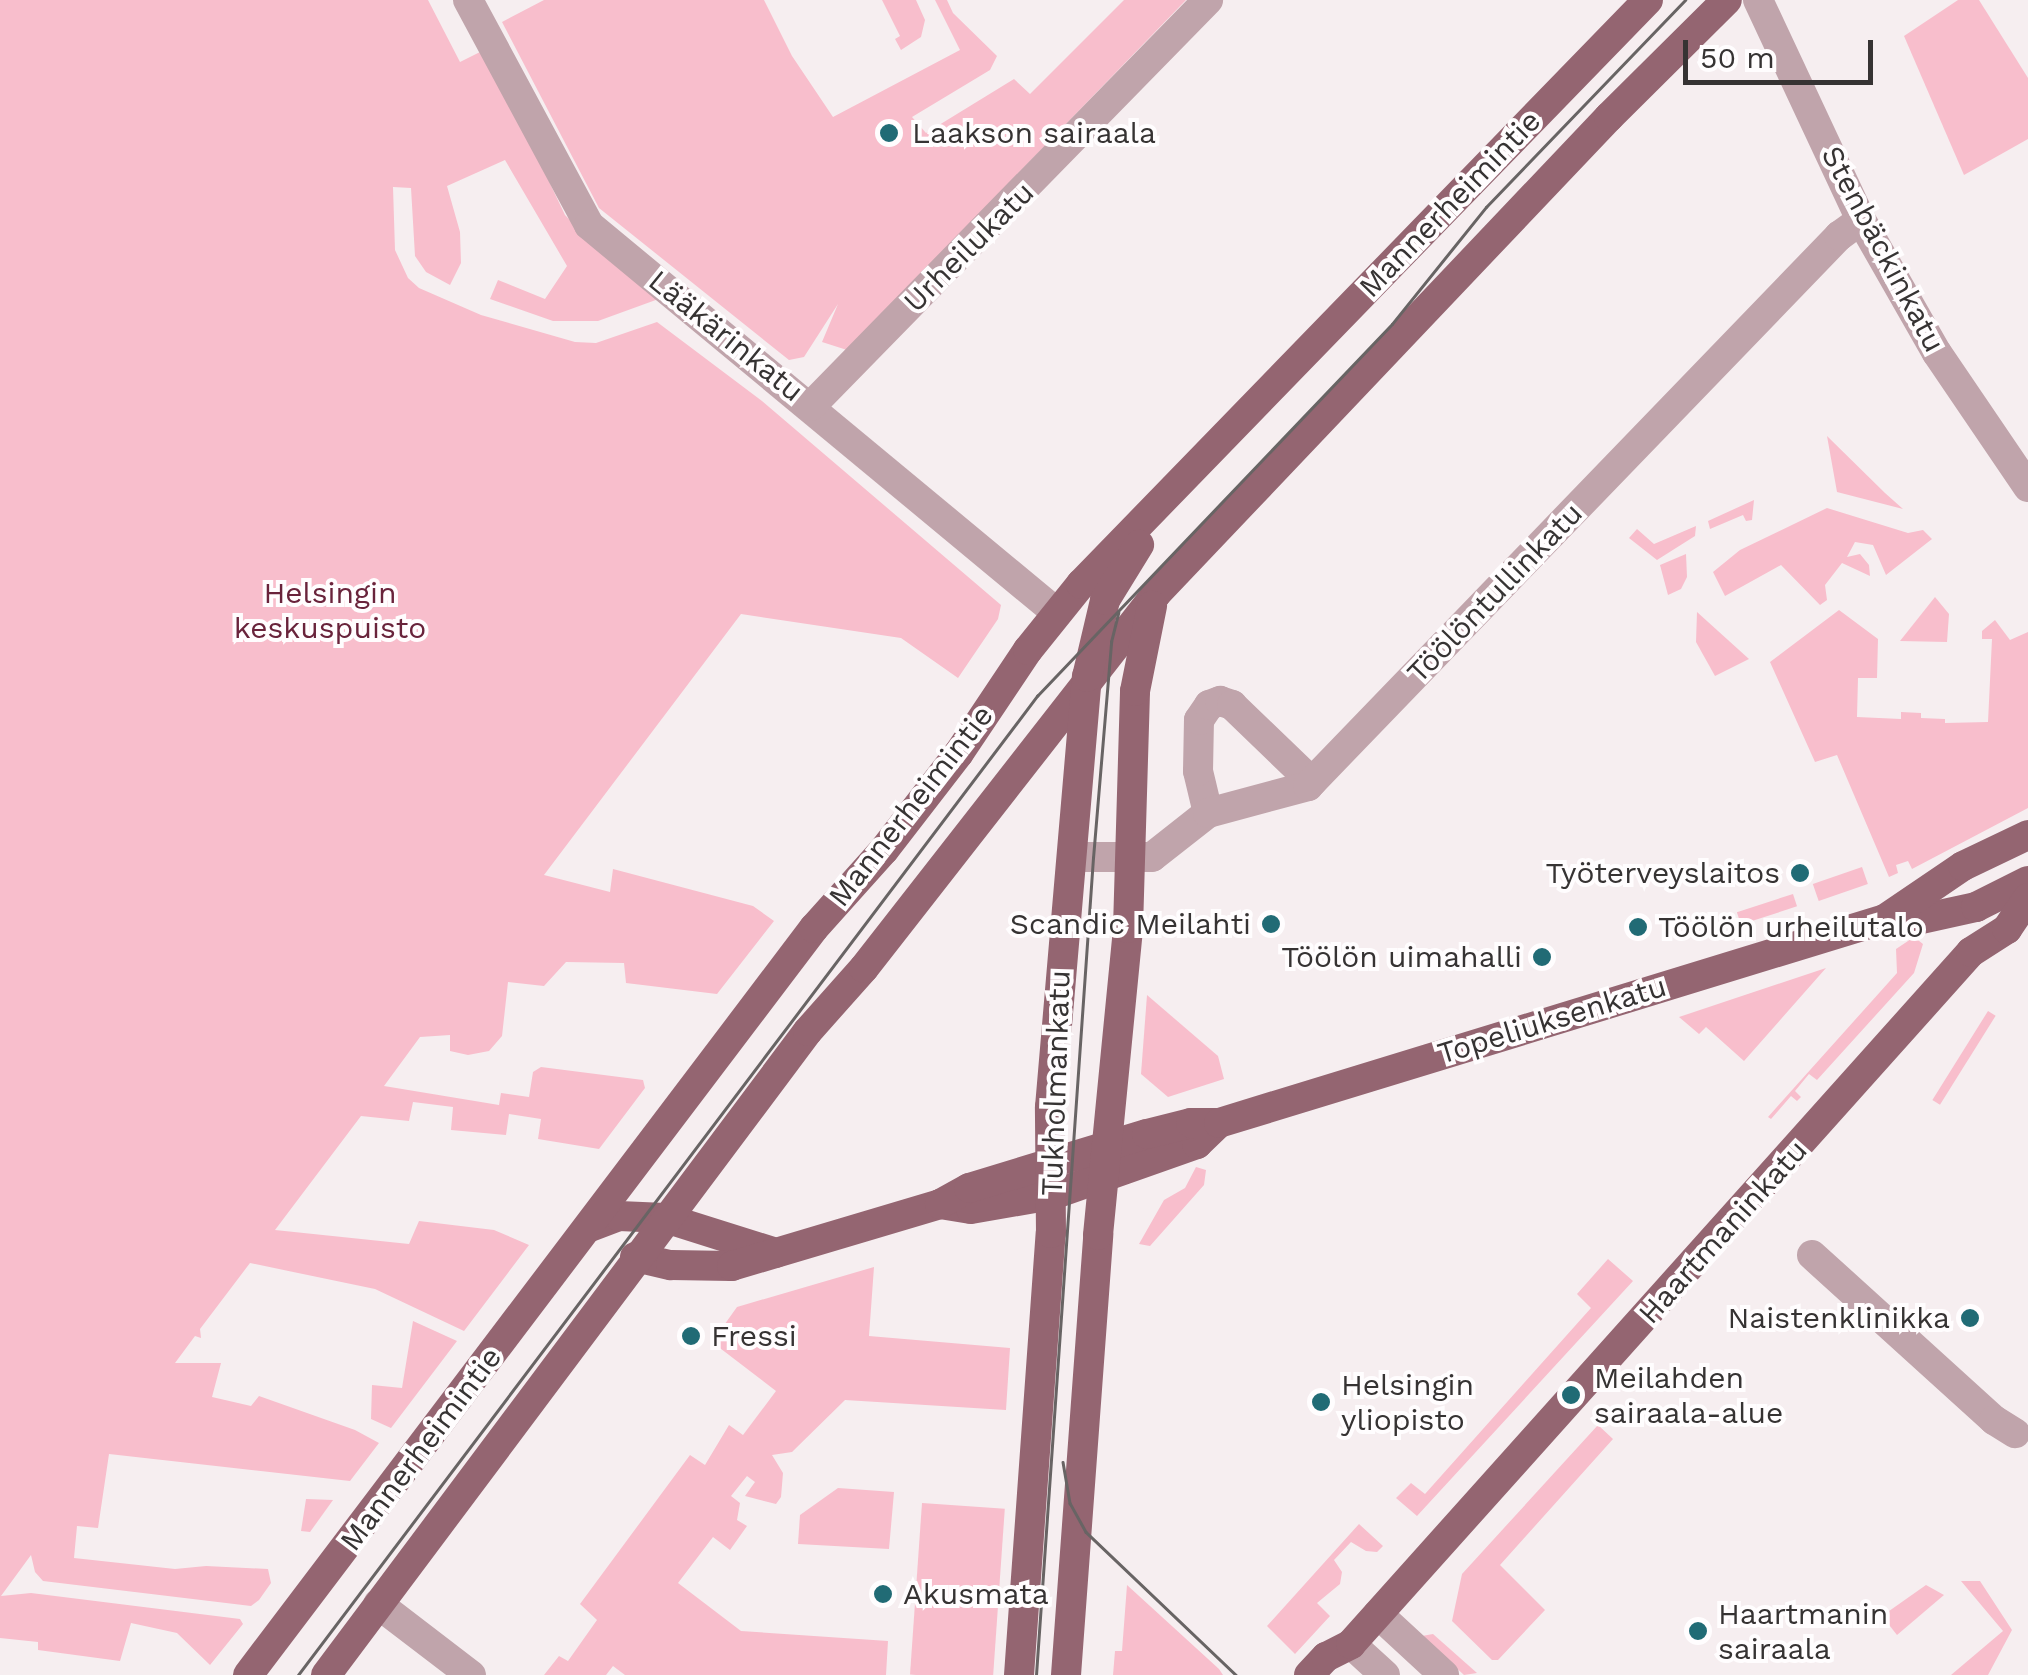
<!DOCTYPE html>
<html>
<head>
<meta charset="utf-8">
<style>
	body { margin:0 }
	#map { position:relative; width:2028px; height:1675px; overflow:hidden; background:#f6eef0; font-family:"Work Sans",sans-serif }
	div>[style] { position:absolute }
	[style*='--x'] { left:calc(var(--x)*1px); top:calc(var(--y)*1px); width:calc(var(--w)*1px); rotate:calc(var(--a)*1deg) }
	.green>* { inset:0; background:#f8becc; transform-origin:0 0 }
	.minor>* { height:30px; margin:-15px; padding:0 15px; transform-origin:15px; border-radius:15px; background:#c0a4ab }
	.major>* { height:30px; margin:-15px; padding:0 15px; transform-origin:15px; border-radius:15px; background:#946571 }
	.tram>* { height:2.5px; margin:-1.25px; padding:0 1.25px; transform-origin:1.25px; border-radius:1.25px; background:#686464 }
	.dots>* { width:28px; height:28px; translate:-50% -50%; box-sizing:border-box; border:5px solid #fffdfe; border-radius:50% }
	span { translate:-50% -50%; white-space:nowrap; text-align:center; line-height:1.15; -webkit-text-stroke:8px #fffdfe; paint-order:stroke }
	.poi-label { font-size:30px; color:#363333 }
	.left { translate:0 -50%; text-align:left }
	.right { translate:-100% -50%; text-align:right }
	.street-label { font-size:30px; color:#363333 }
	.park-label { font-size:30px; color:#69233b }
	.scale { position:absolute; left:1683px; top:40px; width:190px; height:45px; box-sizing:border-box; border:5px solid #363333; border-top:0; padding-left:12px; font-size:30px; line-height:35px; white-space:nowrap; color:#363333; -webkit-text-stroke:8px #fffdfe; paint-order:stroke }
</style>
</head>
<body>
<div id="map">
	<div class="green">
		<i style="clip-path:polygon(0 0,428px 0,460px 62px,486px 49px,565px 215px,600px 251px,664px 297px,598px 321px,553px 321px,490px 299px,498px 280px,545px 299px,567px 266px,505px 160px,447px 186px,460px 232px,461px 263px,450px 285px,426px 272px,415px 256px,411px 188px,393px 187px,395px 250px,408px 278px,419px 288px,481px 315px,575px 342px,596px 343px,657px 322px,762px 401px,1001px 605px,998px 619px,958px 678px,901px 638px,741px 614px,544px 875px,610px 892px,613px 869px,753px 906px,774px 921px,717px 994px,626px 983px,624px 963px,566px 962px,544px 986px,508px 982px,502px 1036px,489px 1051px,468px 1055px,450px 1051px,450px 1035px,420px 1037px,384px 1086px,499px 1105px,501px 1093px,529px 1097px,533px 1072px,541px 1067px,643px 1080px,645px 1088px,599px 1149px,538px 1139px,541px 1119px,509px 1114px,506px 1135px,451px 1130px,453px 1107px,413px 1102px,409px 1121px,361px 1116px,275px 1230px,409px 1244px,419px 1221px,494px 1230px,529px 1245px,464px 1331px,375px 1289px,250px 1263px,200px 1329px,201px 1338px,195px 1336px,175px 1363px,221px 1363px,212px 1397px,251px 1406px,259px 1396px,355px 1430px,379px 1443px,350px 1481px,109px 1454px,98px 1528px,77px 1526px,74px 1558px,175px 1569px,206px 1566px,268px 1569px,271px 1583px,259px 1600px,251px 1606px,43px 1581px,35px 1572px,31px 1555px,1px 1596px,31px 1593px,240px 1619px,243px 1624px,210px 1665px,177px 1633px,131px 1623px,120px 1661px,38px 1650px,38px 1642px,0 1638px)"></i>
		<i style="clip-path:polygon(544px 0,764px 0,792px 56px,833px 117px,960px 50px,935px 0,947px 0,953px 13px,997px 56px,990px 70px,912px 117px,926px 133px,1014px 79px,1030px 94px,1124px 0,1186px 0,847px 350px,822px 342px,838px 304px,804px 357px,789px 360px,599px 208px,502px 22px)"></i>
		<i style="clip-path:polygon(882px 0,916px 0,925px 20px,921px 37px,901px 50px,895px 39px,900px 36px)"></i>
		<i style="clip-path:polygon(1958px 0,1979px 0,2028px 78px,2028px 139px,1964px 175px,1904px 36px)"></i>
		<i style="clip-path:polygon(1827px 436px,1885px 493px,1903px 509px,1837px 492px)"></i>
		<i style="clip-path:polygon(1754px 500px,1752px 520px,1746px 521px,1743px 515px,1710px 529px,1708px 521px)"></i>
		<i style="clip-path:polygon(1827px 508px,1908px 533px,1923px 530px,1932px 539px,1886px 575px,1873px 545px,1855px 542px,1847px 557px,1860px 554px,1869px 565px,1870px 576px,1842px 563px,1825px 585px,1827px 600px,1820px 605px,1781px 565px,1725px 596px,1713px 572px,1740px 550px)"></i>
		<i style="clip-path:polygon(1696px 526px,1695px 536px,1657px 560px,1629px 538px,1637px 529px,1654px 544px)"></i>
		<i style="clip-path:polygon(1686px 554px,1687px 577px,1681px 589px,1668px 595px,1660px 565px)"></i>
		<i style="clip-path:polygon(1935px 597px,1949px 614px,1947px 642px,1900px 641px)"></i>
		<i style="clip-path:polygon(1839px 610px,1878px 639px,1877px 678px,1858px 678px,1857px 717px,1901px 719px,1901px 712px,1921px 713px,1921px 718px,1945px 719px,1945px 723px,1988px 722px,1992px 639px,1982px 639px,1982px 631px,1995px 620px,2010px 640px,2028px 632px,2028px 808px,1912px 869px,1908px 861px,1896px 865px,1898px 873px,1889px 877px,1837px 755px,1815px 762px,1770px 662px)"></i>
		<i style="clip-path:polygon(1697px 612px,1749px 659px,1715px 676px,1696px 642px)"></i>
		<i style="left:1862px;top:867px;width:18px;height:52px;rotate:71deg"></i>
		<i style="left:1793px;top:894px;width:13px;height:59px;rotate:72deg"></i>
		<i style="clip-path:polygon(1914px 937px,1923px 944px,1914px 973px,1817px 1080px,1809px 1074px,1795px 1091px,1801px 1097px,1797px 1101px,1791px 1096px,1771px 1119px,1768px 1117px,1897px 973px,1896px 949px)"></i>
		<i style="clip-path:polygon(1826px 968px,1744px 1061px,1706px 1027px,1699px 1034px,1679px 1017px)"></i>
		<i style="clip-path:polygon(1147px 995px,1218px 1056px,1224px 1079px,1168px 1097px,1141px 1074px)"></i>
		<i style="left:1988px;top:1011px;width:9px;height:105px;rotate:32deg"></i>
		<i style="clip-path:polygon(1196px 1167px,1206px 1170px,1204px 1185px,1150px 1246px,1139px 1244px,1164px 1200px,1185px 1188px)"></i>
		<i style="clip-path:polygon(1608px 1259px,1633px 1281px,1417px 1516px,1396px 1498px,1411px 1483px,1425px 1494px,1591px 1308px,1577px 1294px)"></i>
		<i style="clip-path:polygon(874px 1267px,869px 1336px,1010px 1348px,1006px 1410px,845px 1400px,792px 1452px,772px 1455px,783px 1473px,781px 1497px,776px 1504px,745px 1496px,755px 1482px,747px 1476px,731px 1496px,740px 1503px,737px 1520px,747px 1526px,730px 1550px,713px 1537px,678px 1583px,741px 1631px,888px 1641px,886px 1675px,625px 1675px,613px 1666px,606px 1675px,544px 1675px,559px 1656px,568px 1661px,597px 1620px,580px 1604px,690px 1455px,705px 1465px,729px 1425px,743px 1435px,776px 1391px,712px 1342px,737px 1307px)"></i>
		<i style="clip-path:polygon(413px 1321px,457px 1341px,391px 1428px,371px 1419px,372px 1385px,402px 1388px)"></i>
		<i style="clip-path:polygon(1598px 1425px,1613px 1439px,1500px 1565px,1545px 1610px,1498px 1660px,1492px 1660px,1452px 1621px,1462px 1574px)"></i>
		<i style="clip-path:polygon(838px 1488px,894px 1492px,889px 1549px,798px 1544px,800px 1515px)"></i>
		<i style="clip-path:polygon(306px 1499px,333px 1500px,310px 1532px,301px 1531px)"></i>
		<i style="left:922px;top:1503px;width:83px;height:172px;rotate:4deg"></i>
		<i style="clip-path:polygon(1359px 1524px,1383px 1546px,1377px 1552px,1366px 1551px,1351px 1542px,1334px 1560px,1342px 1572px,1340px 1584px,1317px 1603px,1330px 1616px,1295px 1654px,1267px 1626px)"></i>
		<i style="clip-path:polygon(1961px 1581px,1980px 1581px,2012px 1630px,1988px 1675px,1951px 1675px,2003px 1631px)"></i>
		<i style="clip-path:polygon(1127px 1585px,1219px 1669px,1223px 1675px,1113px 1675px,1115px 1651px,1122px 1651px)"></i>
		<i style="clip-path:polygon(1926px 1585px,1944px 1595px,1897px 1635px,1882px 1616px)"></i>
		<i style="clip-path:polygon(1433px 1634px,1477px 1673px,1464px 1675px,1422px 1636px)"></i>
	</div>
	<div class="minor">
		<i style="--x:468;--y:0;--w:255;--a:61.7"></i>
		<i style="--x:589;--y:225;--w:608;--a:39.66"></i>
		<i style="--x:1758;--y:0;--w:243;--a:64.9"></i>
		<i style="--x:1861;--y:220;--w:153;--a:60.3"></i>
		<i style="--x:1937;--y:353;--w:162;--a:55.8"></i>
		<i style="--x:811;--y:406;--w:568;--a:-45.64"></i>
		<i style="--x:1208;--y:813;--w:43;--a:-103.4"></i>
		<i style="--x:1198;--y:771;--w:51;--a:-88.9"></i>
		<i style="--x:1199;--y:720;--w:18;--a:-56"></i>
		<i style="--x:1209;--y:705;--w:12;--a:-20"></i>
		<i style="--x:1220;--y:701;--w:13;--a:18"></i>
		<i style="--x:1232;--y:705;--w:111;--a:43.9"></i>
		<i style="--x:1074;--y:857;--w:78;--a:0"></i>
		<i style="--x:1152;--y:857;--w:71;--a:-38.2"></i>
		<i style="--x:1208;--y:813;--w:104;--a:-15.1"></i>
		<i style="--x:1308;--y:786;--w:765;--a:-46.01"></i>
		<i style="--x:1839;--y:236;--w:27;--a:-36"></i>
		<i style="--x:1812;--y:1255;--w:246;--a:42.2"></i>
		<i style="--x:1994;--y:1420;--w:25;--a:32"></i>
		<i style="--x:378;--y:1604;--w:117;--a:37.4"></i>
		<i style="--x:1378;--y:1614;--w:90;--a:42.7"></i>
		<i style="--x:1351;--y:1644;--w:46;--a:42.4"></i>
	</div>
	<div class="major">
		<i style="--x:1885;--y:919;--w:27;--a:4"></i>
		<i style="--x:1912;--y:921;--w:66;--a:-12.3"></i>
		<i style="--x:1976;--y:907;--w:58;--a:-26.6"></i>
		<i style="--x:940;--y:1204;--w:31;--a:9"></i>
		<i style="--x:971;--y:1209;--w:82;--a:-9.8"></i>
		<i style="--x:1052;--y:1195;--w:154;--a:-19.4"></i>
		<i style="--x:1197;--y:1144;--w:30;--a:-44"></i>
		<i style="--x:590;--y:1227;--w:31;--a:-21"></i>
		<i style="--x:619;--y:1216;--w:46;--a:2.5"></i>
		<i style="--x:665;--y:1218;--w:116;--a:17.5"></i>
		<i style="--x:635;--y:1257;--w:37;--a:13"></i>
		<i style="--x:671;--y:1265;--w:61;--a:0.9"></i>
		<i style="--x:732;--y:1266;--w:217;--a:-16.6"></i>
		<i style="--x:940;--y:1204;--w:33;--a:-29"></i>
		<i style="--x:969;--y:1188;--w:186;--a:-16.9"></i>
		<i style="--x:1147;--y:1134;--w:45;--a:-14"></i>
		<i style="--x:1191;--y:1123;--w:28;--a:0"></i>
		<i style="--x:1219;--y:1123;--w:697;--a:-17.03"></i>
		<i style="--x:1885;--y:919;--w:94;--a:-34.2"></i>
		<i style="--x:1963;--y:866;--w:72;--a:-25.5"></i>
		<i style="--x:248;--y:1675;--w:937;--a:-52.85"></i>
		<i style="--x:814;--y:928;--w:105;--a:-48.1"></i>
		<i style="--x:884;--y:850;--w:123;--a:-52.3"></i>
		<i style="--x:959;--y:753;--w:124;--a:-56.2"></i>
		<i style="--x:1028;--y:650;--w:85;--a:-51.2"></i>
		<i style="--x:1081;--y:584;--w:814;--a:-45.85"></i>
		<i style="--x:326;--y:1675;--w:804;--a:-53.19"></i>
		<i style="--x:808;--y:1031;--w:84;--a:-48.4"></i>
		<i style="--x:864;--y:968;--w:474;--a:-52"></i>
		<i style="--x:1156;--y:594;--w:658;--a:-46.48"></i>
		<i style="--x:1609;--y:117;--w:166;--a:-44.8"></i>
		<i style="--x:1019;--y:1675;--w:443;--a:-85.9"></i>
		<i style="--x:1051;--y:1233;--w:126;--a:-90.5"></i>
		<i style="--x:1050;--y:1107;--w:432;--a:-85.1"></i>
		<i style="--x:1087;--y:677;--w:79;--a:-76.8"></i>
		<i style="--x:1105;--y:600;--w:65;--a:-58.3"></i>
		<i style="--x:1066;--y:1675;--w:441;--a:-85.8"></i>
		<i style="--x:1098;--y:1235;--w:308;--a:-84.4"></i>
		<i style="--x:1128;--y:928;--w:237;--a:-88.3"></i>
		<i style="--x:1135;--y:691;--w:87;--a:-78.7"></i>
		<i style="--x:1309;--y:1675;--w:25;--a:-47"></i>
		<i style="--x:1326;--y:1657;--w:28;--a:-27"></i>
		<i style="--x:1351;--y:1644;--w:929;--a:-48.14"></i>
		<i style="--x:1971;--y:952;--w:43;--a:-32.6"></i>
		<i style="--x:2007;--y:929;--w:37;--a:-56"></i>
	</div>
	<div class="tram">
		<i style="--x:1063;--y:1462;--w:42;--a:80.3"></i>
		<i style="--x:1070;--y:1503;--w:33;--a:61"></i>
		<i style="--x:1086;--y:1532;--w:207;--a:43.6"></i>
		<i style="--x:298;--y:1675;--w:1227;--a:-52.95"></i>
		<i style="--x:1037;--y:696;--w:514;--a:-46.34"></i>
		<i style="--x:1392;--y:324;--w:150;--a:-51.2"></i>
		<i style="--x:1486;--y:207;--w:287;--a:-46.1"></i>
		<i style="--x:1036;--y:1675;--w:819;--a:-86.01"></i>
		<i style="--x:1093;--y:858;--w:217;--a:-85.2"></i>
		<i style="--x:1111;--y:642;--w:30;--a:-76"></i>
	</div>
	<div class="dots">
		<i style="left:889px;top:133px;background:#216b75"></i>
		<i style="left:1800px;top:873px;background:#216b75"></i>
		<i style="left:1271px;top:924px;background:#216b75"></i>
		<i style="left:1638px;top:927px;background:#216b75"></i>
		<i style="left:1542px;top:957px;background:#216b75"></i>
		<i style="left:1970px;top:1318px;background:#216b75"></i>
		<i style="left:691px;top:1336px;background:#216b75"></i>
		<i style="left:1571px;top:1395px;background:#216b75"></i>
		<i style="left:1321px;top:1402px;background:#216b75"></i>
		<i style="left:883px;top:1594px;background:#216b75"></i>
		<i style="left:1698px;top:1631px;background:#216b75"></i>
	</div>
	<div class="poi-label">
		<span class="left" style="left:912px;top:133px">Laakson sairaala</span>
		<span class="right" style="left:1780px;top:873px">Työterveyslaitos</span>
		<span class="right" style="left:1251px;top:924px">Scandic Meilahti</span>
		<span class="left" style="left:1658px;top:927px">Töölön urheilutalo</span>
		<span class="right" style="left:1522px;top:957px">Töölön uimahalli</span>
		<span class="right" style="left:1950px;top:1318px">Naistenklinikka</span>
		<span class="left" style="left:711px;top:1336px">Fressi</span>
		<span class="left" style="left:1594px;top:1395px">Meilahden<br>sairaala-alue</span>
		<span class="left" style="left:1341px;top:1402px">Helsingin<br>yliopisto</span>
		<span class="left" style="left:903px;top:1594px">Akusmata</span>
		<span class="left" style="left:1718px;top:1631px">Haartmanin<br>sairaala</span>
	</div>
	<div class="street-label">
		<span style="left:1450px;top:204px;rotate:-46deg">Mannerheimintie</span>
		<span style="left:969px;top:247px;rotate:-45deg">Urheilukatu</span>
		<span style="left:1883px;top:249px;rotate:62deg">Stenbäckinkatu</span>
		<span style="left:726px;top:336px;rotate:39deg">Lääkärinkatu</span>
		<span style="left:1495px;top:593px;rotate:-46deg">Töölöntullinkatu</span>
		<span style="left:911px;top:806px;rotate:-52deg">Mannerheimintie</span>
		<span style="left:1552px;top:1020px;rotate:-17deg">Topeliuksenkatu</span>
		<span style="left:1056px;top:1083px;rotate:-88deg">Tukholmankatu</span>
		<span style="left:1723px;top:1232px;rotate:-48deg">Haartmaninkatu</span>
		<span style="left:421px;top:1449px;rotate:-53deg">Mannerheimintie</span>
	</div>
	<div class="park-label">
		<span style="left:330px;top:610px">Helsingin<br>keskuspuisto</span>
	</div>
	<div class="scale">50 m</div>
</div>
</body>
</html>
